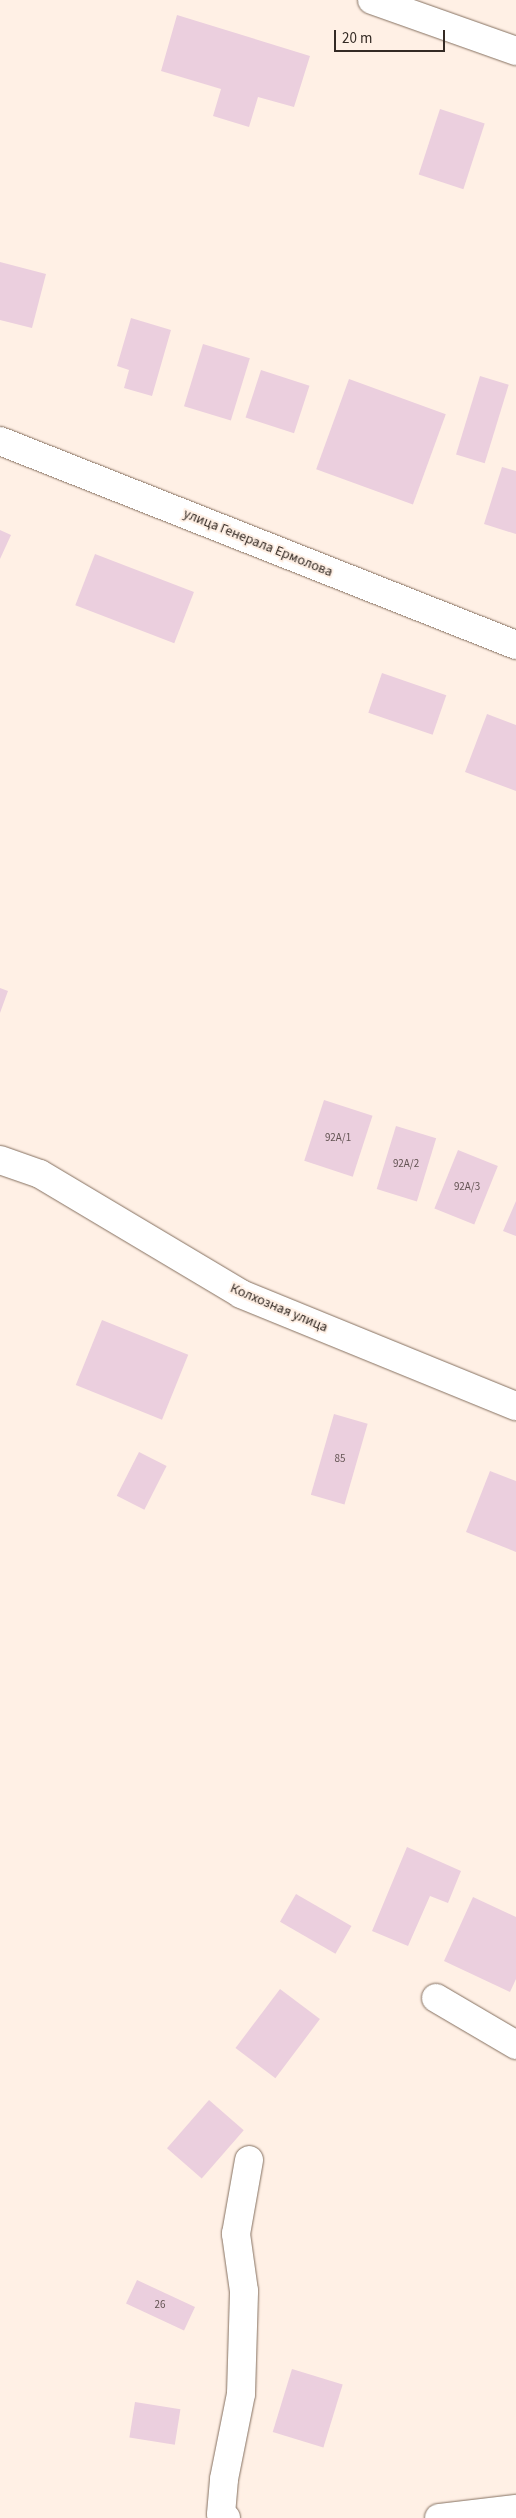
<!DOCTYPE html>
<html>
<head>
<meta charset="utf-8">
<style>
	body { margin:0 }
	#map { position:relative; width:516px; height:2518px; overflow:hidden; background:#fff0e5; font-family:"Source Sans 3",sans-serif }
	div>[style] { position:absolute }
	[style*='--x'] { left:calc(var(--x)*1px); top:calc(var(--y)*1px); width:calc(var(--w)*1px); rotate:calc(var(--a)*1deg) }
	.building>* { inset:0; background:#ebcfde; transform-origin:0 0 }
	.roads { filter:drop-shadow(0 0 1px #857060) drop-shadow(0 0 1px #857060) }
	.minor>* { height:28px; margin:-14px; padding:0 14px; transform-origin:14px; border-radius:14px; background:#fff }
	span { translate:-50% -50%; white-space:nowrap; text-align:center; line-height:1.15; -webkit-text-stroke:4px #fff0e5; paint-order:stroke }
	.number-label { font-size:11px; color:#625352 }
	.number-label span { -webkit-text-stroke-width:0 }
	.street-label { font-size:14px; color:#342a24 }
	.scale { position:absolute; left:334px; top:30px; width:111px; height:22px; box-sizing:border-box; border:2px solid #342a24; border-top:0; padding-left:6px; font-size:15px; line-height:18px; white-space:nowrap; color:#342a24; -webkit-text-stroke:4px #fff0e5; paint-order:stroke }
</style>
</head>
<body>
<div id="map">
	<div class="building">
		<i style="clip-path:polygon(177px 15px,310px 56px,294px 107px,258px 97px,249px 127px,213px 116px,221px 89px,161px 71px)"></i>
		<i style="left:440px;top:109px;width:47px;height:69px;rotate:18deg"></i>
		<i style="clip-path:polygon(0 262px,46px 274px,32px 328px,0 320px)"></i>
		<i style="clip-path:polygon(131px 318px,171px 330px,152px 396px,124px 388px,129px 370px,117px 366px)"></i>
		<i style="left:203px;top:344px;width:49px;height:65px;rotate:17deg"></i>
		<i style="left:261px;top:370px;width:51px;height:50px;rotate:18deg"></i>
		<i style="left:480px;top:376px;width:30px;height:82px;rotate:17deg"></i>
		<i style="left:349px;top:379px;width:103px;height:96px;rotate:20deg"></i>
		<i style="clip-path:polygon(502px 467px,516px 471px,516px 534px,484px 524px)"></i>
		<i style="clip-path:polygon(0 530px,11px 535px,0 559px)"></i>
		<i style="left:95px;top:554px;width:106px;height:55px;rotate:21deg"></i>
		<i style="left:382px;top:673px;width:68px;height:42px;rotate:19deg"></i>
		<i style="clip-path:polygon(487px 714px,516px 725px,516px 791px,465px 772px)"></i>
		<i style="clip-path:polygon(0 988px,8px 991px,0 1013px)"></i>
		<i style="left:324px;top:1100px;width:51px;height:64px;rotate:18deg"></i>
		<i style="left:396px;top:1126px;width:42px;height:66px;rotate:17deg"></i>
		<i style="left:458px;top:1150px;width:43px;height:63px;rotate:22deg"></i>
		<i style="clip-path:polygon(516px 1201px,516px 1236px,503px 1231px)"></i>
		<i style="left:102px;top:1320px;width:93px;height:70px;rotate:22deg"></i>
		<i style="left:334px;top:1414px;width:35px;height:84px;rotate:16deg"></i>
		<i style="left:139px;top:1452px;width:31px;height:49px;rotate:27deg"></i>
		<i style="clip-path:polygon(490px 1471px,516px 1481px,516px 1552px,466px 1532px)"></i>
		<i style="clip-path:polygon(407px 1847px,461px 1871px,448px 1903px,430px 1896px,408px 1946px,372px 1931px)"></i>
		<i style="left:296px;top:1894px;width:64px;height:32px;rotate:30deg"></i>
		<i style="clip-path:polygon(473px 1897px,516px 1917px,516px 1979px,510px 1992px,444px 1961px)"></i>
		<i style="left:280px;top:1989px;width:50px;height:74px;rotate:37deg"></i>
		<i style="left:209px;top:2100px;width:46px;height:64px;rotate:41deg"></i>
		<i style="left:137px;top:2280px;width:64px;height:26px;rotate:25deg"></i>
		<i style="left:292px;top:2369px;width:53px;height:66px;rotate:17deg"></i>
		<i style="left:135px;top:2402px;width:46px;height:36px;rotate:9deg"></i>
	</div>
	<div class="roads">
		<div class="minor">
			<i style="--x:372;--y:0;--w:153;--a:19.5"></i>
			<i style="--x:0;--y:441;--w:555;--a:21.57"></i>
			<i style="--x:0;--y:1160;--w:42;--a:19.3"></i>
			<i style="--x:40;--y:1174;--w:234;--a:30.8"></i>
			<i style="--x:241;--y:1294;--w:297;--a:22.2"></i>
			<i style="--x:436;--y:1998;--w:93;--a:30.4"></i>
			<i style="--x:226;--y:2518;--w:6;--a:-141"></i>
			<i style="--x:221;--y:2514;--w:35;--a:-85"></i>
			<i style="--x:224;--y:2479;--w:87;--a:-78.7"></i>
			<i style="--x:241;--y:2394;--w:103;--a:-88.3"></i>
			<i style="--x:244;--y:2291;--w:58;--a:-98"></i>
			<i style="--x:236;--y:2234;--w:75;--a:-80"></i>
			<i style="--x:439;--y:2518;--w:78;--a:-6.7"></i>
		</div>
	</div>
	<div class="number-label">
		<span style="left:338px;top:1138px">92А/1</span>
		<span style="left:406px;top:1164px">92А/2</span>
		<span style="left:467px;top:1187px">92А/3</span>
		<span style="left:340px;top:1459px">85</span>
		<span style="left:160px;top:2305px">26</span>
	</div>
	<div class="street-label">
		<span style="left:258px;top:543px;rotate:22deg">улица Генерала Ермолова</span>
		<span style="left:279px;top:1308px;rotate:23deg">Колхозная улица</span>
	</div>
	<div class="scale">20 m</div>
</div>
</body>
</html>
